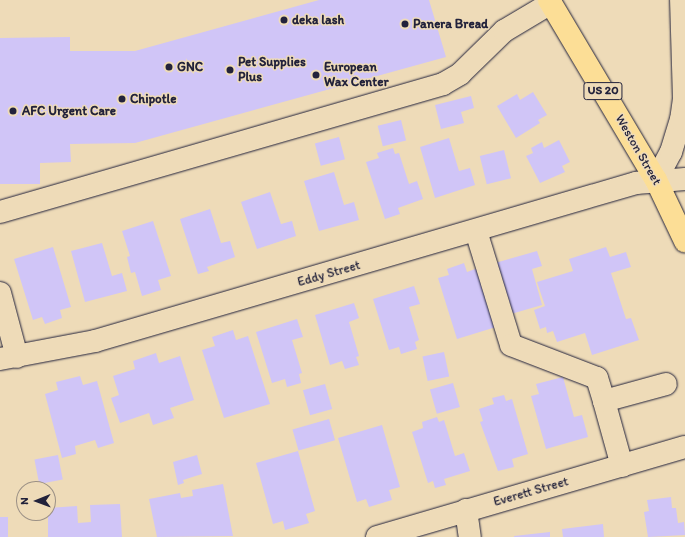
<!DOCTYPE html>
<html>
<head>
<meta charset="utf-8">
<style>
	body { margin:0 }
	#map { position:relative; width:685px; height:537px; overflow:hidden; background:#eedbb8; font-family:Itim,sans-serif }
	div>[style] { position:absolute }
	[style*='--x'] { left:calc(var(--x)*1px); top:calc(var(--y)*1px); width:calc(var(--w)*1px); rotate:calc(var(--a)*1deg) }
	.building>* { inset:0; background:#d0c5f7; transform-origin:0 0 }
	.roads { filter:drop-shadow(0 0 1px #22223b) drop-shadow(0 0 1px #22223b) }
	.minor>* { height:22px; margin:-11px; padding:0 11px; transform-origin:11px; border-radius:11px; background:#eedbb8 }
	.major>* { height:22px; margin:-11px; padding:0 11px; transform-origin:11px; border-radius:11px; background:#fcde96 }
	.dots>* { width:11px; height:11px; translate:-50% -50%; box-sizing:border-box; border:2px solid #eedbb8; border-radius:50% }
	span { translate:-50% -50%; white-space:nowrap; text-align:center; line-height:1.15; -webkit-text-stroke:3px #eedbb8; paint-order:stroke }
	.shield-label span { padding:1px 3px; background:#eedbb8; border:1px solid; border-radius:3px; -webkit-text-stroke-width:0 }
	.shield-label { font-size:12px; color:#22223b; font-weight:700 }
	.poi-label { font-size:13px; color:#22223b; font-weight:700 }
	.left { translate:0 -50%; text-align:left }
	.street-label { font-size:13px; color:#22223b }
	.north { position:absolute; left:16px; top:481px; width:40px; height:40px; box-sizing:border-box; background:#eedbb8; border:1px solid #9c9186; border-radius:50%; rotate:269deg; font-size:11px; font-weight:700; line-height:16px; text-align:center; color:#22223b }
	.north::after { content:''; display:block; margin:auto; width:14px; height:18px; background:#22223b; clip-path:polygon(50% 0,100% 100%,50% 72%,0 100%) }
</style>
</head>
<body>
<div id="map">
	<div class="building">
		<i style="clip-path:polygon(319px 0,429px 0,446px 57px,135px 143px,70px 144px,71px 162px,40px 163px,40px 184px,0 184px,0 38px,70px 37px,70px 51px,135px 51px)"></i>
		<i style="clip-path:polygon(533px 92px,547px 115px,538px 120px,540px 123px,516px 138px,497px 106px,517px 94px,520px 100px)"></i>
		<i style="clip-path:polygon(471px 96px,474px 108px,461px 112px,464px 123px,441px 129px,435px 105px)"></i>
		<i style="left:401px;top:120px;width:21px;height:24px;rotate:76deg"></i>
		<i style="left:339px;top:137px;width:23px;height:25px;rotate:75deg"></i>
		<i style="clip-path:polygon(449px 138px,459px 171px,470px 168px,475px 185px,435px 198px,420px 147px)"></i>
		<i style="clip-path:polygon(559px 140px,570px 162px,562px 166px,565px 172px,540px 183px,526px 156px,533px 153px,531px 148px,542px 142px,544px 148px)"></i>
		<i style="clip-path:polygon(393px 148px,395px 154px,399px 153px,409px 184px,417px 181px,423px 199px,398px 208px,400px 214px,385px 219px,366px 162px,379px 158px,377px 153px)"></i>
		<i style="left:504px;top:150px;width:29px;height:25px;rotate:76deg"></i>
		<i style="clip-path:polygon(334px 172px,344px 205px,354px 202px,359px 220px,319px 231px,304px 181px)"></i>
		<i style="clip-path:polygon(270px 192px,281px 224px,292px 221px,296px 236px,257px 249px,241px 202px)"></i>
		<i style="clip-path:polygon(210px 209px,221px 243px,230px 241px,235px 257px,207px 267px,209px 271px,198px 274px,180px 219px)"></i>
		<i style="clip-path:polygon(153px 221px,171px 276px,158px 280px,161px 290px,142px 296px,135px 272px,131px 273px,127px 257px,130px 256px,122px 231px)"></i>
		<i style="clip-path:polygon(102px 243px,112px 276px,122px 273px,127px 291px,85px 302px,71px 251px)"></i>
		<i style="clip-path:polygon(53px 247px,71px 307px,60px 310px,62px 318px,45px 324px,42px 317px,33px 320px,14px 259px)"></i>
		<i style="clip-path:polygon(606px 247px,610px 257px,626px 252px,631px 267px,611px 273px,626px 319px,631px 318px,639px 340px,592px 355px,585px 333px,557px 342px,553px 331px,547px 333px,546px 327px,540px 329px,534px 310px,545px 306px,537px 282px,573px 271px,569px 259px)"></i>
		<i style="clip-path:polygon(537px 251px,542px 266px,532px 269px,542px 305px,511px 314px,495px 263px)"></i>
		<i style="clip-path:polygon(464px 263px,467px 272px,478px 268px,496px 327px,457px 339px,438px 278px,449px 275px,447px 269px)"></i>
		<i style="clip-path:polygon(414px 286px,420px 304px,409px 307px,419px 340px,415px 342px,417px 349px,401px 354px,399px 347px,389px 350px,373px 299px)"></i>
		<i style="clip-path:polygon(354px 303px,359px 318px,349px 322px,359px 356px,356px 357px,359px 365px,345px 369px,342px 361px,330px 365px,315px 315px)"></i>
		<i style="clip-path:polygon(297px 319px,303px 337px,292px 340px,302px 373px,299px 374px,301px 383px,287px 387px,285px 379px,272px 383px,256px 332px)"></i>
		<i style="clip-path:polygon(233px 330px,236px 340px,248px 336px,270px 404px,224px 418px,202px 350px,215px 346px,212px 337px)"></i>
		<i style="left:444px;top:352px;width:25px;height:22px;rotate:78deg"></i>
		<i style="clip-path:polygon(156px 353px,159px 363px,180px 356px,194px 400px,170px 408px,174px 418px,153px 425px,149px 413px,120px 423px,111px 398px,119px 395px,113px 376px,135px 369px,133px 361px)"></i>
		<i style="clip-path:polygon(80px 376px,83px 385px,97px 381px,114px 443px,98px 448px,95px 440px,75px 446px,76px 454px,62px 458px,45px 394px,58px 390px,56px 382px)"></i>
		<i style="clip-path:polygon(563px 377px,574px 417px,582px 415px,588px 437px,546px 449px,531px 396px,539px 394px,536px 384px)"></i>
		<i style="left:453px;top:383px;width:25px;height:24px;rotate:74deg"></i>
		<i style="left:325px;top:384px;width:26px;height:23px;rotate:74deg"></i>
		<i style="clip-path:polygon(504px 395px,506px 401px,512px 399px,528px 454px,512px 459px,514px 467px,498px 471px,480px 422px,483px 421px,479px 409px,494px 404px,492px 398px)"></i>
		<i style="clip-path:polygon(437px 417px,439px 422px,444px 420px,455px 456px,464px 453px,470px 471px,444px 479px,446px 485px,435px 488px,433px 481px,428px 483px,412px 432px,423px 428px,422px 422px)"></i>
		<i style="left:329px;top:419px;width:22px;height:38px;rotate:74deg"></i>
		<i style="clip-path:polygon(382px 425px,400px 487px,389px 490px,392px 500px,369px 507px,366px 499px,357px 502px,338px 438px)"></i>
		<i style="clip-path:polygon(298px 451px,315px 511px,306px 514px,309px 523px,285px 530px,283px 521px,273px 524px,256px 463px)"></i>
		<i style="left:58px;top:455px;width:25px;height:24px;rotate:79deg"></i>
		<i style="clip-path:polygon(197px 455px,202px 474px,183px 480px,184px 483px,178px 485px,173px 462px)"></i>
		<i style="clip-path:polygon(223px 484px,233px 536px,157px 537px,149px 499px,180px 493px,181px 498px,193px 496px,192px 490px)"></i>
		<i style="clip-path:polygon(671px 497px,672px 508px,676px 508px,678px 523px,684px 522px,685px 535px,648px 537px,644px 512px,649px 511px,647px 500px)"></i>
		<i style="clip-path:polygon(120px 504px,122px 537px,48px 537px,48px 508px,77px 506px,78px 523px,91px 522px,90px 505px)"></i>
		<i style="left:0;top:517px;width:8px;height:20px"></i>
		<i style="clip-path:polygon(603px 524px,604px 537px,563px 537px,562px 529px)"></i>
		<i style="clip-path:polygon(550px 532px,550px 537px,514px 537px,514px 536px)"></i>
	</div>
	<div class="roads">
		<div class="minor">
			<i style="--x:656;--y:180;--w:32;--a:-62"></i>
			<i style="--x:671;--y:152;--w:34;--a:-73"></i>
			<i style="--x:681;--y:120;--w:21;--a:-82"></i>
			<i style="--x:684;--y:99;--w:99;--a:-91.7"></i>
			<i style="--x:0;--y:212;--w:461;--a:-16.1"></i>
			<i style="--x:443;--y:84;--w:20;--a:-30"></i>
			<i style="--x:460;--y:74;--w:62;--a:-44.3"></i>
			<i style="--x:504;--y:31;--w:55;--a:-30.8"></i>
			<i style="--x:476;--y:231;--w:119;--a:72.9"></i>
			<i style="--x:511;--y:345;--w:92;--a:21"></i>
			<i style="--x:597;--y:378;--w:24;--a:73"></i>
			<i style="--x:0;--y:293;--w:66;--a:75.1"></i>
			<i style="--x:0;--y:359;--w:97;--a:-10.7"></i>
			<i style="--x:95;--y:341;--w:564;--a:-16.28"></i>
			<i style="--x:636;--y:183;--w:49;--a:-4.7"></i>
			<i style="--x:622;--y:466;--w:67;--a:-105.5"></i>
			<i style="--x:604;--y:401;--w:64;--a:-15.3"></i>
			<i style="--x:466;--y:510;--w:27;--a:82"></i>
			<i style="--x:377;--y:537;--w:321;--a:-16.3"></i>
		</div>
		<div class="major">
			<i style="--x:549;--y:0;--w:209;--a:59.3"></i>
			<i style="--x:656;--y:180;--w:68;--a:64.6"></i>
		</div>
	</div>
	<div class="dots">
		<i style="left:284px;top:20px;background:#22223b"></i>
		<i style="left:405px;top:24px;background:#22223b"></i>
		<i style="left:169px;top:67px;background:#22223b"></i>
		<i style="left:230px;top:70px;background:#22223b"></i>
		<i style="left:316px;top:75px;background:#22223b"></i>
		<i style="left:122px;top:99px;background:#22223b"></i>
		<i style="left:13px;top:111px;background:#22223b"></i>
	</div>
	<div class="shield-label">
		<span style="left:603px;top:91px">US 20</span>
	</div>
	<div class="poi-label">
		<span class="left" style="left:292px;top:20px">deka lash</span>
		<span class="left" style="left:413px;top:24px">Panera Bread</span>
		<span class="left" style="left:238px;top:70px">Pet Supplies<br>Plus</span>
		<span class="left" style="left:177px;top:67px">GNC</span>
		<span class="left" style="left:324px;top:75px">European<br>Wax Center</span>
		<span class="left" style="left:130px;top:99px">Chipotle</span>
		<span class="left" style="left:22px;top:111px">AFC Urgent Care</span>
	</div>
	<div class="street-label">
		<span style="left:638px;top:150px;rotate:60deg">Weston Street</span>
		<span style="left:329px;top:274px;rotate:-16deg">Eddy Street</span>
		<span style="left:531px;top:492px;rotate:-16deg">Everett Street</span>
	</div>
	<div class="north">N</div>
</div>
</body>
</html>
